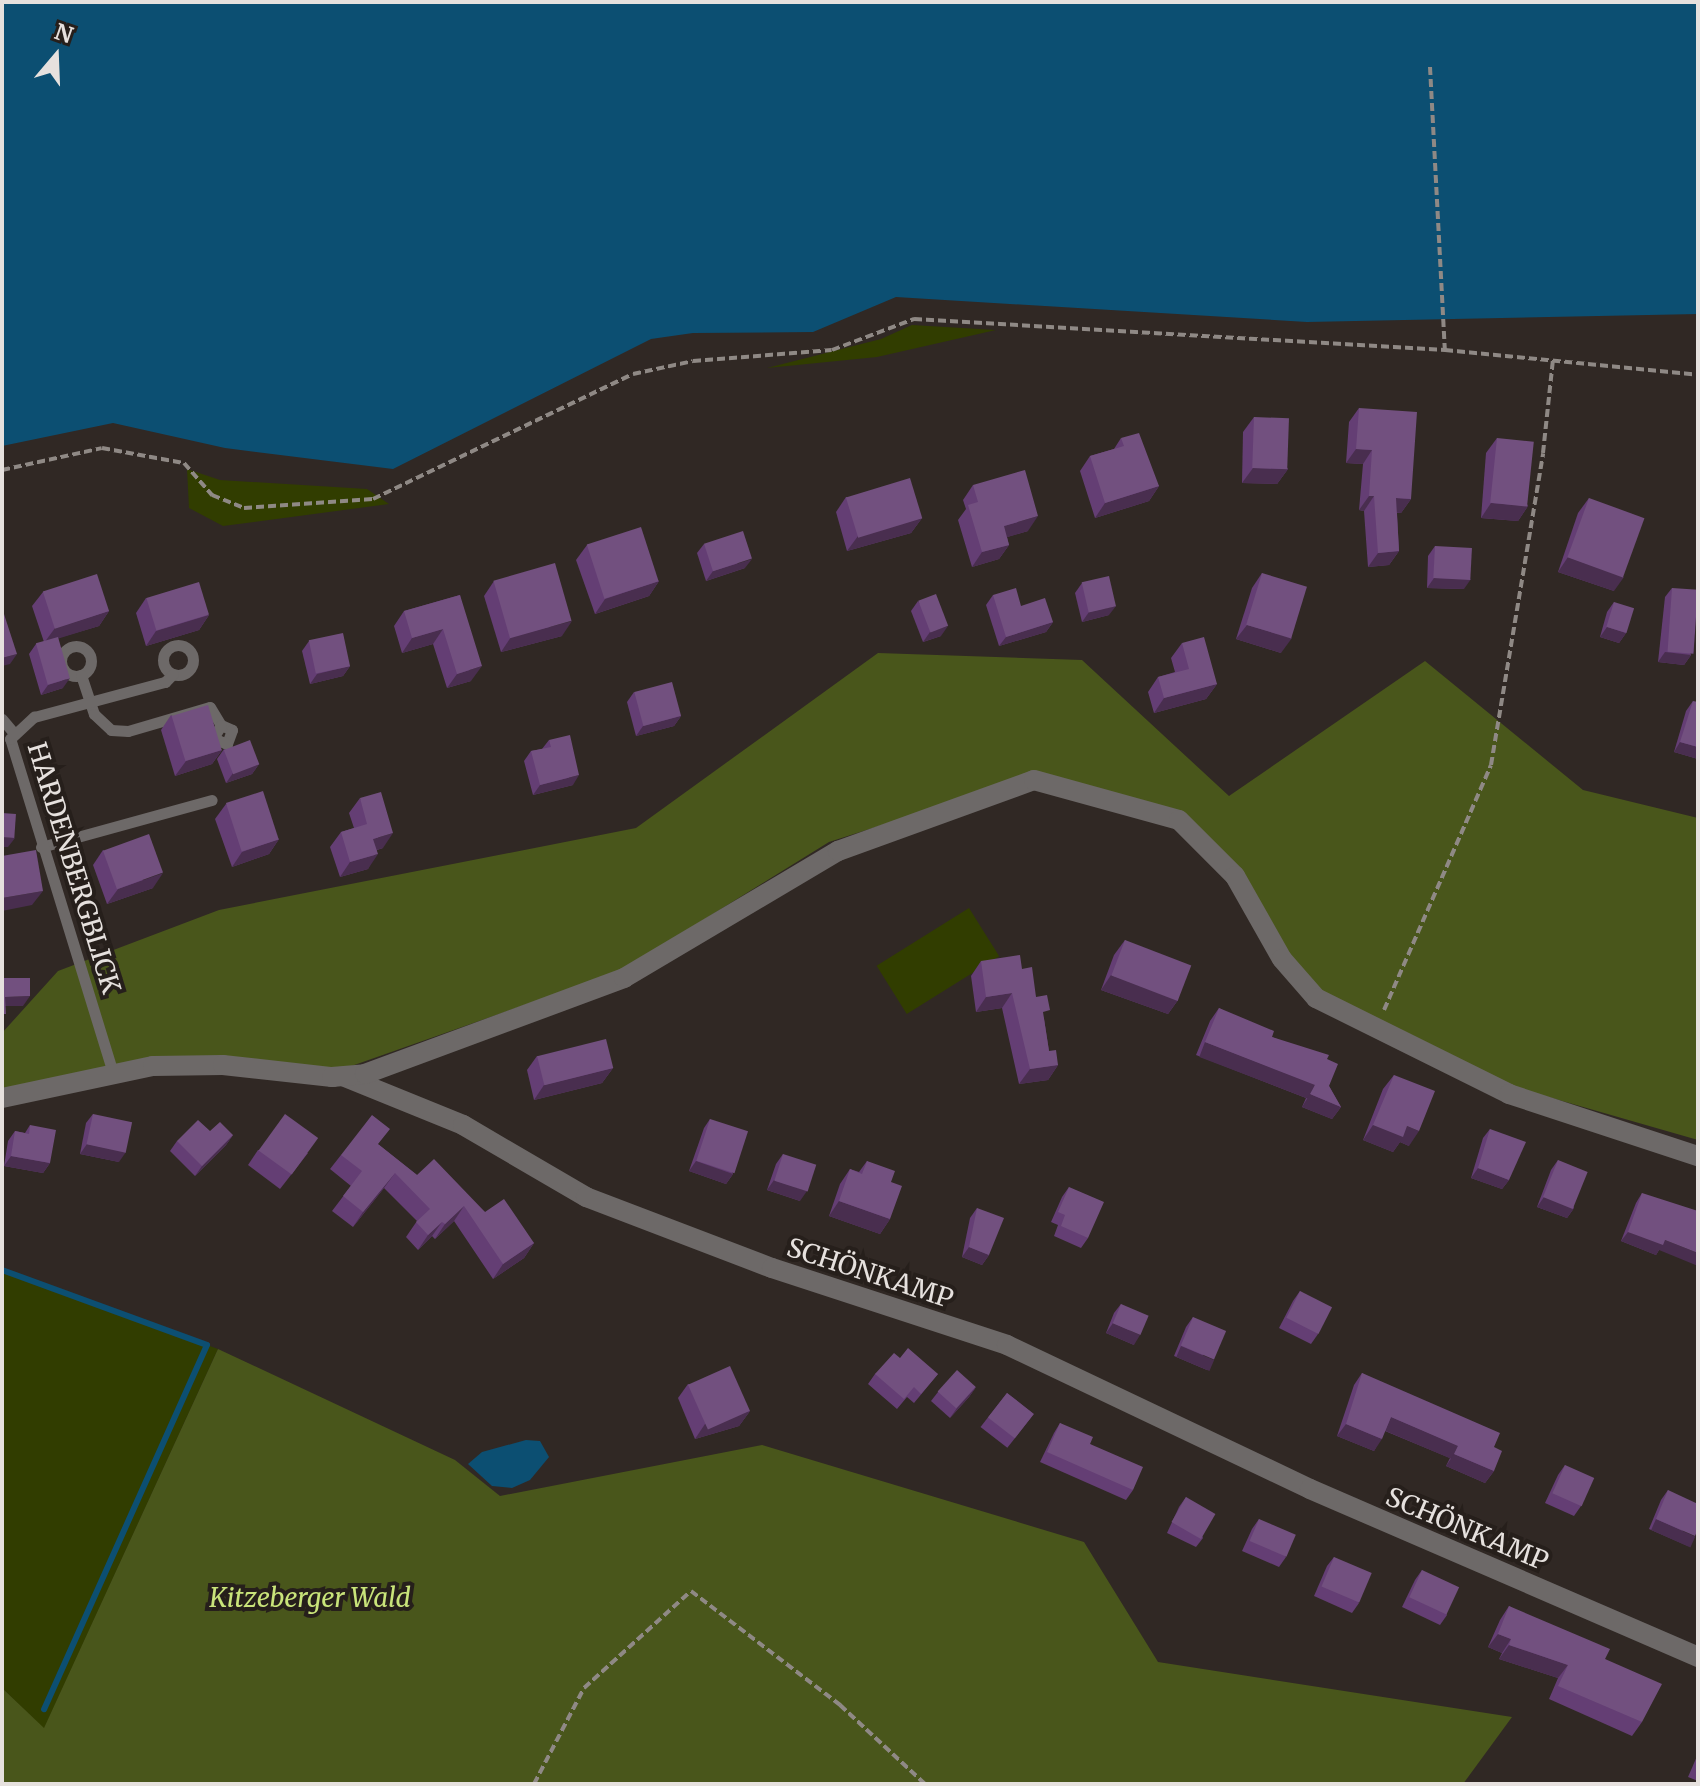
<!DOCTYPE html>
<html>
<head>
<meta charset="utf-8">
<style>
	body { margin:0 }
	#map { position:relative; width:1700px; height:1786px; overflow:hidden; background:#302824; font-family:Merriweather,serif }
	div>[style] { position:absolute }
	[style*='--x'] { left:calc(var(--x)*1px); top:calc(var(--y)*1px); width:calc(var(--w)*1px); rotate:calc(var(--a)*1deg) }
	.green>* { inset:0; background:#313d00; transform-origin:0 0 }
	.forest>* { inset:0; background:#49561b }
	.water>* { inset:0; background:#0c4f72 }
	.stream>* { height:6px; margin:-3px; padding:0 3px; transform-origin:3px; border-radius:3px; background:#0c4f72 }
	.path>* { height:4px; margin-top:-2px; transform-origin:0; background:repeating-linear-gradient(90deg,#8f8985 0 8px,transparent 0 12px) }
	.lane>* { height:11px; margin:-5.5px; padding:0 5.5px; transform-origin:5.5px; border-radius:5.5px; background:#6d6968 }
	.lane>.ring { margin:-5.5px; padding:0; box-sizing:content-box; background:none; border:11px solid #6d6968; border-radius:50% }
	.street>* { height:20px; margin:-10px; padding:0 10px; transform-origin:10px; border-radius:10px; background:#6d6968 }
	.wall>* { inset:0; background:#643e74; transform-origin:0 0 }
	.shaded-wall>* { inset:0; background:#492e4f; transform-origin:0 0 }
	.building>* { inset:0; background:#72507f; transform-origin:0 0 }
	span { translate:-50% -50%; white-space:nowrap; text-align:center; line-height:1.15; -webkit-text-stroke:8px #261f1b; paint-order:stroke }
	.street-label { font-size:26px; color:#e6e1de }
	.park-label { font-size:26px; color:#c9e47a; font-style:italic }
	.frame { position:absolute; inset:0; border:4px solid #e6e1de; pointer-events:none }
	.north { position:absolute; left:16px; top:16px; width:80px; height:80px; -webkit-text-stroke:6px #261f1b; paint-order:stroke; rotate:19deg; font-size:22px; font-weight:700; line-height:32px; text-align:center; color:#e6e1de }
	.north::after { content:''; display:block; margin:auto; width:28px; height:36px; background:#e6e1de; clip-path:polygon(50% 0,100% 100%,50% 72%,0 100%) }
</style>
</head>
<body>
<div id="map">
	<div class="green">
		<i style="clip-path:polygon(912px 325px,996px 330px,877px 357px,767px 368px,881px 339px)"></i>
		<i style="clip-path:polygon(187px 469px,220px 480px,367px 489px,389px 504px,223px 526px,189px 508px)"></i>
		<i style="left:969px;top:908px;width:57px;height:109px;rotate:58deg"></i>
		<i style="clip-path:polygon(2px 1270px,218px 1349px,44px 1729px,2px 1688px)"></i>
	</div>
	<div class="forest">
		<i style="clip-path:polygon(878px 653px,1082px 660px,1229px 796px,1425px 661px,1583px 790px,1698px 818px,1698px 1140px,1510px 1086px,1320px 992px,1180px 816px,1035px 776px,829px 842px,621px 971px,343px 1069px,200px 1059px,2px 1093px,2px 1033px,58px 971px,219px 910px,636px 828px)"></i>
		<i style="clip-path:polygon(218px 1349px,455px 1460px,500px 1496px,762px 1445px,1084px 1542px,1158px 1662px,1512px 1717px,1463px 1784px,2px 1784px,2px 1688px,44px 1728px)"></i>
	</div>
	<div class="water">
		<i style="clip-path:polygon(2px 2px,1698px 2px,1698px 314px,1307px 322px,896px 297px,813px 332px,693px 333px,651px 339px,393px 469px,225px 448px,113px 423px,2px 446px)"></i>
		<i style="clip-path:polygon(526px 1440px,540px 1441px,549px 1457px,530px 1480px,512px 1488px,492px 1486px,468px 1464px,482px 1452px)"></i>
	</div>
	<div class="stream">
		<i style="--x:2;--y:1270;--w:218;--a:20.1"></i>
		<i style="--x:207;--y:1345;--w:399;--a:114.1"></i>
	</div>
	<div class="path">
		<i style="--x:1430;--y:67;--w:283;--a:87"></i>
		<i style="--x:2;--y:470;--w:102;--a:-12.4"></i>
		<i style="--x:102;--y:448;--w:83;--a:10.4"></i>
		<i style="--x:184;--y:463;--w:43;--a:48.8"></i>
		<i style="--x:212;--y:495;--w:35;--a:22"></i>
		<i style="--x:244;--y:508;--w:129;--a:-4"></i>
		<i style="--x:373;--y:499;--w:288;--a:-25.7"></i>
		<i style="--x:633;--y:374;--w:61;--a:-12.2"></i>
		<i style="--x:693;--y:361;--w:139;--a:-4.5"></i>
		<i style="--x:832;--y:350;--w:88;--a:-20.7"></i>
		<i style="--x:914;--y:319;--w:532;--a:3.34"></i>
		<i style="--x:1445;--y:350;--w:254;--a:5.6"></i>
		<i style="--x:1384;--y:1010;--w:267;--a:-66.4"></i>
		<i style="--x:1491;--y:765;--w:316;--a:-80.5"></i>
		<i style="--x:1543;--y:453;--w:94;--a:-83.9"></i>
		<i style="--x:534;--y:1784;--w:108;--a:-62.5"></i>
		<i style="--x:584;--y:1688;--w:144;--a:-42.2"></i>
		<i style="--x:691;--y:1591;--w:188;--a:37.4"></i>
		<i style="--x:840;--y:1705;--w:116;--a:42.9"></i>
	</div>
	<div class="lane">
		<i class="ring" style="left:163px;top:645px;width:19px;height:19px"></i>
		<i class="ring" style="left:61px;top:646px;width:19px;height:19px"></i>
		<i style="--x:81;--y:675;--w:41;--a:71.6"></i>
		<i style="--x:94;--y:714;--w:23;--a:43"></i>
		<i style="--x:111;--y:730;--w:17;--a:3"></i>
		<i style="--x:128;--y:731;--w:85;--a:-16.3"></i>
		<i style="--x:210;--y:707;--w:21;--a:59"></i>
		<i style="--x:221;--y:725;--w:12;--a:24"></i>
		<i style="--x:232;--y:730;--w:15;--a:110"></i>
		<i style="--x:227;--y:744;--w:15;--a:-157"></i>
		<i style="--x:213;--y:738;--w:15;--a:-58"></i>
		<i style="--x:2;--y:719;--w:17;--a:50"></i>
		<i style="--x:41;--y:847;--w:177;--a:-15.4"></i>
		<i style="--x:113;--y:1073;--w:350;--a:-107.1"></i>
		<i style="--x:10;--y:739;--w:33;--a:-43"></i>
		<i style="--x:34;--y:717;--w:136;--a:-15"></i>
		<i style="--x:165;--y:682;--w:11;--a:-45"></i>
	</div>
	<div class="street">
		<i style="--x:345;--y:1077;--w:127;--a:22.1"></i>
		<i style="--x:463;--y:1125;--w:143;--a:30.3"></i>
		<i style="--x:586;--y:1197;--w:199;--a:20.9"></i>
		<i style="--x:772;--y:1268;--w:247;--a:18.1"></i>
		<i style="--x:1007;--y:1345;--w:335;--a:25.4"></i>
		<i style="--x:1310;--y:1489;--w:423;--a:23.4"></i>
		<i style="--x:2;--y:1098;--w:154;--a:-12"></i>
		<i style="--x:153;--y:1066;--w:70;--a:-0.8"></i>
		<i style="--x:223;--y:1065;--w:110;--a:6.3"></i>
		<i style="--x:332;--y:1077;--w:33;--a:-5"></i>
		<i style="--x:365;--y:1074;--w:276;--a:-20.3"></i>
		<i style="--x:624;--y:978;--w:249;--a:-30.7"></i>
		<i style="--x:838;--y:851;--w:208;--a:-19.9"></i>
		<i style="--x:1034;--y:780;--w:150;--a:15.4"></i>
		<i style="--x:1179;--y:820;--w:79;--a:45"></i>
		<i style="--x:1235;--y:876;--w:95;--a:60.5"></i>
		<i style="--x:1282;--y:959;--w:52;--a:48.9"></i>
		<i style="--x:1316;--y:998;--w:216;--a:26.4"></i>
		<i style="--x:1509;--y:1094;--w:199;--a:18.2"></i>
	</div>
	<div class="wall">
		<i style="clip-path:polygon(1359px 408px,1411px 499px,1401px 513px,1397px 513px,1399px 551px,1389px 565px,1368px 567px,1364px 511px,1359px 510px,1363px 464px,1346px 463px,1349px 422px)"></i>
		<i style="clip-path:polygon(1254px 417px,1288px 469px,1277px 484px,1242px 483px,1243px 432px)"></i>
		<i style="clip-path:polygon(1121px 438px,1159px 486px,1149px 501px,1095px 518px,1080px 471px,1090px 456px,1114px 449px)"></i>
		<i style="clip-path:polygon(1497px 438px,1528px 506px,1518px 521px,1481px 518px,1486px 453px)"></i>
		<i style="clip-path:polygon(973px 485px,1028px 531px,1007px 537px,1009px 545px,999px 559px,972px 567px,958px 520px,966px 509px,963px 500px)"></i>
		<i style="clip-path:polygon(846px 497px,922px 518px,911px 533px,847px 551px,836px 512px)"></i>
		<i style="clip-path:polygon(1589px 498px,1614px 591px,1558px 572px,1578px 513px)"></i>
		<i style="clip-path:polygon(704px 544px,745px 568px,706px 581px,697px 553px)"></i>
		<i style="clip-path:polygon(587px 545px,659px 581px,649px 596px,595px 614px,576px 560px)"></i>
		<i style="clip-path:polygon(1435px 546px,1464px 589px,1427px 588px,1428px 556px)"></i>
		<i style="clip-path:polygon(1262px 573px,1281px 653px,1236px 639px,1252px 588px)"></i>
		<i style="clip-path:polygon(494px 581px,562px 636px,501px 652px,484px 596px)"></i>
		<i style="clip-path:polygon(1082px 583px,1109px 615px,1082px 622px,1075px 593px)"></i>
		<i style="clip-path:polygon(1672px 588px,1691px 655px,1684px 665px,1658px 662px,1665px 597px)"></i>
		<i style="clip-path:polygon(43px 592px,109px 611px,99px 626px,58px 638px,63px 688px,41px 695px,29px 654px,36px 644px,44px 642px,32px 606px)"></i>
		<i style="clip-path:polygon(460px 595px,471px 681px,447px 688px,433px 644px,402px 653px,394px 626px,404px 611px)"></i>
		<i style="clip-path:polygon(993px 595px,1021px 606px,1053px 622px,1046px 632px,999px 646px,986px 605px)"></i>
		<i style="clip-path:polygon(146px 598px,209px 615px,199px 630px,146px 646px,136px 613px)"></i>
		<i style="clip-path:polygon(918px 601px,941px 636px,923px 642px,911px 611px)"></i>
		<i style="clip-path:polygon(1614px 602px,1626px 633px,1619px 643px,1600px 637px,1607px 612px)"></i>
		<i style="clip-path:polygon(309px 641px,350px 666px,343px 676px,310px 684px,302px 651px)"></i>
		<i style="clip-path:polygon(1182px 643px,1217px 684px,1206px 699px,1154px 713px,1148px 692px,1158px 677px,1175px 672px,1171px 658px)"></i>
		<i style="clip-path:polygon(634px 692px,681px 716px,674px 726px,636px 736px,627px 702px)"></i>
		<i style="clip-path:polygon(1693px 701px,1698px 759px,1674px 752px,1686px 711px)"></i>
		<i style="clip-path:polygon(171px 715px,222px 750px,212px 764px,175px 776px,161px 730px)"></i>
		<i style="clip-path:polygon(549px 740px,573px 785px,533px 795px,524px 761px,531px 751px,542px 749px)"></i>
		<i style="clip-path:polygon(224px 749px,259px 764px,252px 774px,226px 783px,217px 759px)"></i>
		<i style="clip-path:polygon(360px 798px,383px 848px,377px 850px,368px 869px,340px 877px,330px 847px,341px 832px,354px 828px,349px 813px)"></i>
		<i style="clip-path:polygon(226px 804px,279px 839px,269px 854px,232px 867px,215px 819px)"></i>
		<i style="clip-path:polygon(103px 850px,153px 888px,107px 904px,93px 865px)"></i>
		<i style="clip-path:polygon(1125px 940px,1178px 1000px,1168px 1014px,1101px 990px,1114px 955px)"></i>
		<i style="clip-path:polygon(981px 961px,1022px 969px,1036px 997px,1044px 1019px,1049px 1051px,1058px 1065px,1048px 1080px,1019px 1084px,1002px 1008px,976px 1012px,971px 976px)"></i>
		<i style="clip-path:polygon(1219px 1008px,1272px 1037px,1327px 1059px,1329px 1086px,1341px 1107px,1332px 1119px,1302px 1107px,1306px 1098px,1196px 1055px,1210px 1021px)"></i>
		<i style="clip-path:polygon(537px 1056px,613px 1068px,602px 1083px,534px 1100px,527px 1070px)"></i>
		<i style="clip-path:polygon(1394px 1075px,1409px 1146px,1400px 1142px,1393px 1152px,1363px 1140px,1383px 1089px)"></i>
		<i style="clip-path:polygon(93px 1114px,119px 1162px,80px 1154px,86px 1123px)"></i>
		<i style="clip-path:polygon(710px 1119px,733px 1174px,726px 1184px,689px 1171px,704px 1128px)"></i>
		<i style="clip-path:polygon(30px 1125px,50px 1163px,43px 1173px,4px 1166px,8px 1141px,15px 1131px,25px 1133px)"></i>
		<i style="clip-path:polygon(1490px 1129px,1509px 1180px,1502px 1189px,1471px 1178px,1483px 1138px)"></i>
		<i style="clip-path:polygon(233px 1135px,226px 1145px,195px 1176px,170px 1151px,177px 1141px)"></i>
		<i style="clip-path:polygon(379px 1145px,417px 1175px,485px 1212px,534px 1243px,524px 1258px,493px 1279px,454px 1221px,435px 1239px,432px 1236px,418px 1250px,406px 1237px,417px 1221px,384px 1188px,353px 1227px,332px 1211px,351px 1186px,330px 1169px,341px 1155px)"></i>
		<i style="clip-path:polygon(258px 1150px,308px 1153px,280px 1189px,248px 1165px)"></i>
		<i style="clip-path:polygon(783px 1154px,800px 1201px,767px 1190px,776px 1164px)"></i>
		<i style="clip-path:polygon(1558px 1160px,1574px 1208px,1567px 1218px,1537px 1207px,1551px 1170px)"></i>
		<i style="clip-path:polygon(867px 1161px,891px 1182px,890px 1219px,880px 1234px,829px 1216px,840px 1184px,850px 1169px,859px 1172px)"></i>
		<i style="clip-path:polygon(1069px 1187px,1088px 1238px,1081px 1248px,1054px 1236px,1058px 1225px,1051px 1222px,1062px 1197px)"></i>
		<i style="clip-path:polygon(1642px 1193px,1659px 1250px,1656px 1255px,1621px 1241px,1636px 1203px)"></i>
		<i style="clip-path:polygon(977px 1208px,989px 1255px,982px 1265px,962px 1257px,970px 1218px)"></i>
		<i style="clip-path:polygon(1300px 1291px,1318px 1334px,1311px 1344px,1279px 1328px,1293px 1301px)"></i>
		<i style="clip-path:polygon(1121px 1304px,1134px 1345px,1106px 1333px,1114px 1313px)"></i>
		<i style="clip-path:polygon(1193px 1317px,1207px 1370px,1174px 1356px,1186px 1327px)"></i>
		<i style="clip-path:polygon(900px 1358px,938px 1374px,914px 1403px,907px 1397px,897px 1409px,868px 1384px,875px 1374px)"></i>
		<i style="clip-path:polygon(1362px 1373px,1494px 1447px,1494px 1471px,1485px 1483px,1446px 1466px,1450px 1458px,1385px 1431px,1374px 1451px,1337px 1436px,1354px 1385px)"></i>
		<i style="clip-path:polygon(688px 1384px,750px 1411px,739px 1426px,695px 1439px,678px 1398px)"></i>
		<i style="clip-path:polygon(976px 1387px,969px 1397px,950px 1418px,931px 1401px,938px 1392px)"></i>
		<i style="left:1007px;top:1393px;width:34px;height:43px;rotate:38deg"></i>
		<i style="clip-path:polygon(1060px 1423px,1090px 1444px,1133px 1490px,1126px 1500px,1040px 1462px,1054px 1433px)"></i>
		<i style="clip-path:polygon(1565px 1465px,1581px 1506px,1574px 1516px,1545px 1503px,1558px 1475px)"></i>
		<i style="clip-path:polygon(1668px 1490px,1688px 1546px,1649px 1529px,1661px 1500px)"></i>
		<i style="clip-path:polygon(1186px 1497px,1203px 1538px,1196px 1547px,1167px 1533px,1179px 1507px)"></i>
		<i style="clip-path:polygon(1259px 1519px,1286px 1557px,1279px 1567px,1242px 1551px,1252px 1529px)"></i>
		<i style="clip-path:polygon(1334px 1557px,1359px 1603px,1352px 1613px,1314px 1596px,1327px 1566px)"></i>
		<i style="clip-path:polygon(1422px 1570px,1447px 1615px,1440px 1625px,1402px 1607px,1415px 1580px)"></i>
		<i style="clip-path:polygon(1509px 1606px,1605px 1659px,1642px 1722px,1632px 1736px,1549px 1699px,1558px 1678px,1499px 1659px,1502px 1653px,1488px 1647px,1500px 1620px)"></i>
		<i style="clip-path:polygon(1698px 1754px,1698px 1781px,1688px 1777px)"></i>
	</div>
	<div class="shaded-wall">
		<i style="clip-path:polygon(1356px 449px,1372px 450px,1363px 464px,1346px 463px)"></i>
		<i style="clip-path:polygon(1253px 468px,1288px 469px,1277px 484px,1242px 483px)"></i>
		<i style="clip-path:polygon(1159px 486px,1149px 501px,1095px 518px,1105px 503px)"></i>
		<i style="clip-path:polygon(1369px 496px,1374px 496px,1364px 511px,1359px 510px)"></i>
		<i style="clip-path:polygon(1396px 498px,1411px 499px,1401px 513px,1386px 512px)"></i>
		<i style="clip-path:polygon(1491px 503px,1528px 506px,1518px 521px,1481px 518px)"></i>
		<i style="clip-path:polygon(1038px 516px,1028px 531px,994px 541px,1004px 526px)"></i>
		<i style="clip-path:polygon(922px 518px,911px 533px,847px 551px,858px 536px)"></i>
		<i style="clip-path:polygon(1009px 545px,999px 559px,972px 567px,982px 552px)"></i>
		<i style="clip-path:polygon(1399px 551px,1389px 565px,1368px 567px,1378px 553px)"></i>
		<i style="clip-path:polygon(1568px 557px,1624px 577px,1614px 591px,1558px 572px)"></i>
		<i style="clip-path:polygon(752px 559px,745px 568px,706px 581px,713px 571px)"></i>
		<i style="clip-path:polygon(1434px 578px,1471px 579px,1464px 589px,1427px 588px)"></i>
		<i style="clip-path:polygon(659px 581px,649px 596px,595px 614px,605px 599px)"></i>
		<i style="clip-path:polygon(1116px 606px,1109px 615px,1082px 622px,1089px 612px)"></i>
		<i style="clip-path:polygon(109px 611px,99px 626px,44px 643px,55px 628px)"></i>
		<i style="clip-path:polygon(209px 615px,199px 630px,146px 646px,156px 631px)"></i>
		<i style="clip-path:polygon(572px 621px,562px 636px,501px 652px,511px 637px)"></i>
		<i style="clip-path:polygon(1053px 622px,1046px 632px,999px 646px,1006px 637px)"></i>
		<i style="clip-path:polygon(1247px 625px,1292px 638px,1281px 653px,1236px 639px)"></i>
		<i style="clip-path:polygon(948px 626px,941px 636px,923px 642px,930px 632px)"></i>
		<i style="clip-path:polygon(1607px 627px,1626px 633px,1619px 643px,1600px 637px)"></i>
		<i style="clip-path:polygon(443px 629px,433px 644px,402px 653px,412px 638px)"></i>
		<i style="clip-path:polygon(1665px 652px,1691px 655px,1684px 665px,1658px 662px)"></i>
		<i style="clip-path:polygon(17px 654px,10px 664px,2px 666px,2px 658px)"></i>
		<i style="clip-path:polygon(350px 666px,343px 676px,310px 684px,317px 674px)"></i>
		<i style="clip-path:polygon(482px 666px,471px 681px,447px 688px,457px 674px)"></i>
		<i style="clip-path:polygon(70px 678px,63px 688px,41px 695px,48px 685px)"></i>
		<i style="clip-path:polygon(1217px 684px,1206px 699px,1154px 713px,1164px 698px)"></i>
		<i style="clip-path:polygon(681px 716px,674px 726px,636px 736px,643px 726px)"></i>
		<i style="clip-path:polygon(1680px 742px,1698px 747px,1698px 759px,1674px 752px)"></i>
		<i style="clip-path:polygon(222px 750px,212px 764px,175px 776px,186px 761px)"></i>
		<i style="clip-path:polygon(259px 764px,252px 774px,226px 783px,233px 773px)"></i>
		<i style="clip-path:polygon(579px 775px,573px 785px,533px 795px,540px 785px)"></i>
		<i style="clip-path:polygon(393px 833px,383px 848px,363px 854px,373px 839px)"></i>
		<i style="clip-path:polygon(2px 837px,15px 838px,8px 847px,2px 847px)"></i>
		<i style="clip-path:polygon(279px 839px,269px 854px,232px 867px,242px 852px)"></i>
		<i style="clip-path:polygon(378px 854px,368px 869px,340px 877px,350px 862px)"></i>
		<i style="clip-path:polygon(163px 873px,153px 888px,107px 904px,118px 889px)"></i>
		<i style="clip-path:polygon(43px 891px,32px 905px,2px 911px,2px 898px)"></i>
		<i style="clip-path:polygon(1111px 975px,1178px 1000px,1168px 1014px,1101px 990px)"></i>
		<i style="clip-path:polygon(1012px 993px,1002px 1008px,976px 1012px,986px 997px)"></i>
		<i style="clip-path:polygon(30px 996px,23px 1006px,2px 1006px,5px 997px)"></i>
		<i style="left:1205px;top:1042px;width:118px;height:16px;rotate:21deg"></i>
		<i style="clip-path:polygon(1058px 1065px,1048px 1080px,1019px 1084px,1030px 1069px)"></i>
		<i style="clip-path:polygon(613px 1068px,602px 1083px,534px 1100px,544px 1085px)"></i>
		<i style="clip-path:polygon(1310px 1094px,1341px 1107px,1332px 1119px,1302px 1107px)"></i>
		<i style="clip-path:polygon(1373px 1125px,1407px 1126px,1419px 1131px,1409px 1146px,1400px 1142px,1393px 1152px,1363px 1140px)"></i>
		<i style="clip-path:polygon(233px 1135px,226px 1145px,195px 1176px,202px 1166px)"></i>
		<i style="clip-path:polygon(87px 1144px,126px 1152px,119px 1162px,80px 1154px)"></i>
		<i style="clip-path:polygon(11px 1156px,50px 1163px,43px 1173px,4px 1166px)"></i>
		<i style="clip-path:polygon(696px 1161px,733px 1174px,726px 1184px,689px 1171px)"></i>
		<i style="clip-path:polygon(1478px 1168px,1509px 1180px,1502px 1189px,1471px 1178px)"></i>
		<i style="clip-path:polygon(395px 1173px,384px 1188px,353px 1227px,363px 1212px)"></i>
		<i style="clip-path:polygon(774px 1180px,807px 1191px,800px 1201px,767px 1190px)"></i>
		<i style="clip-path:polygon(1544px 1197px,1574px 1208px,1567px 1218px,1537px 1207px)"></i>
		<i style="clip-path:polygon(839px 1201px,890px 1219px,880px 1234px,829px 1216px)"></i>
		<i style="clip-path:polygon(464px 1206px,454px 1221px,435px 1239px,445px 1224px)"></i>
		<i style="clip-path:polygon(442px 1222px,432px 1236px,418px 1250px,428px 1235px)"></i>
		<i style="clip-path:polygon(1628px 1232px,1665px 1240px,1698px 1253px,1698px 1266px,1659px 1250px,1656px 1255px,1621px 1241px)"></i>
		<i style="clip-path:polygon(534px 1243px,524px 1258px,493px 1279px,503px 1264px)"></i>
		<i style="clip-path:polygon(969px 1247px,989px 1255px,982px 1265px,962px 1257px)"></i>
		<i style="clip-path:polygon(1113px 1323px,1140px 1335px,1134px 1345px,1106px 1333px)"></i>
		<i style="left:1181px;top:1346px;width:36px;height:12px;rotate:23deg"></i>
		<i style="clip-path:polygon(976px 1387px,969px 1397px,950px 1418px,957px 1408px)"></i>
		<i style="clip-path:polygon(750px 1411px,739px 1426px,695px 1439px,705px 1424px)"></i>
		<i style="left:1391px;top:1417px;width:73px;height:15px;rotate:23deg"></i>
		<i style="clip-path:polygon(1346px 1424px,1382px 1439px,1374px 1451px,1337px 1436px)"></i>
		<i style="clip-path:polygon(1454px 1454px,1494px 1471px,1485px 1483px,1446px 1466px)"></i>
		<i style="left:1656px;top:1519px;width:43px;height:12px;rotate:24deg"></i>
		<i style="clip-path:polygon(1498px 1634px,1511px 1639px,1502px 1653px,1488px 1647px)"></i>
		<i style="clip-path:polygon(1509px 1645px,1568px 1665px,1558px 1678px,1499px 1659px)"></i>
	</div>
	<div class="building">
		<i style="clip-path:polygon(1359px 408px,1417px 412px,1411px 499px,1396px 498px,1399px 551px,1378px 553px,1374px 496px,1369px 496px,1372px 450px,1356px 449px)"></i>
		<i style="left:1254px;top:417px;width:35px;height:51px;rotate:2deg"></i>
		<i style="clip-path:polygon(1139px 433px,1159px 486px,1105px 503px,1090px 456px,1124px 446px,1121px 438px)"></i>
		<i style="left:1497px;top:438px;width:37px;height:65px;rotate:6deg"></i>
		<i style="clip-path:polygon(1025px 470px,1038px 516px,1004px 526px,1009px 545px,982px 552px,968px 505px,978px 502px,973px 485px)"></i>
		<i style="left:910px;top:478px;width:42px;height:67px;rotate:73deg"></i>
		<i style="left:1589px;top:498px;width:59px;height:63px;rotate:20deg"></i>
		<i style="left:641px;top:527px;width:57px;height:57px;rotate:72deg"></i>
		<i style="left:743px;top:531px;width:29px;height:41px;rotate:72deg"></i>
		<i style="left:1435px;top:546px;width:37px;height:32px;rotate:3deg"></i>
		<i style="left:555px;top:563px;width:60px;height:64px;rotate:74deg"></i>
		<i style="left:1262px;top:573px;width:47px;height:54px;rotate:17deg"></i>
		<i style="left:97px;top:574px;width:39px;height:57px;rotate:72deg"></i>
		<i style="left:1109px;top:576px;width:31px;height:28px;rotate:77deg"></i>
		<i style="left:199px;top:582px;width:34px;height:55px;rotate:73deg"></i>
		<i style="clip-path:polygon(1016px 588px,1021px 606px,1045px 598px,1053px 622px,1006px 637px,993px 595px)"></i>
		<i style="left:1672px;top:588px;width:26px;height:64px;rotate:4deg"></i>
		<i style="left:936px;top:594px;width:34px;height:19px;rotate:69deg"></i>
		<i style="clip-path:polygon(460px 595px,482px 666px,457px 674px,443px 629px,412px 638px,404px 611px)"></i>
		<i style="left:1614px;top:602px;width:21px;height:26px;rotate:17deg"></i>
		<i style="clip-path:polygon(2px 608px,17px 654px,2px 658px)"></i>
		<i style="left:343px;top:633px;width:34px;height:35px;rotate:78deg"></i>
		<i style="left:58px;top:637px;width:43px;height:23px;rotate:74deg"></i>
		<i style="clip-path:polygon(1204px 637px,1217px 684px,1164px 698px,1158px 677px,1189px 669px,1182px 643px)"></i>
		<i style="left:672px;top:682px;width:35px;height:39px;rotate:75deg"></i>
		<i style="clip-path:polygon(1693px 701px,1698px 702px,1698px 747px,1680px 742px)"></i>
		<i style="left:208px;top:705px;width:47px;height:38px;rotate:73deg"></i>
		<i style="clip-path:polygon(570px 735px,579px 775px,540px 785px,531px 751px,551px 747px,549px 740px)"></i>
		<i style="left:250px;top:740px;width:26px;height:28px;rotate:69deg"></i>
		<i style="left:263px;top:791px;width:51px;height:39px;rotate:72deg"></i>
		<i style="clip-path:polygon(381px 792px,393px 833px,373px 839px,378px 854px,350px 862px,341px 832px,367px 824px,360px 798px)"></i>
		<i style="left:2px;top:813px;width:14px;height:24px;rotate:4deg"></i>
		<i style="left:149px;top:834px;width:41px;height:49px;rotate:70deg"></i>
		<i style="clip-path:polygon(36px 850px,43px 891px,2px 898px,2px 856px)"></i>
		<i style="left:1125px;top:940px;width:71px;height:38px;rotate:21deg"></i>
		<i style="clip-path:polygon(1020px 955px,1022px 969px,1032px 967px,1036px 997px,1047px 995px,1050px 1010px,1043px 1012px,1049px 1051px,1056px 1050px,1058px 1065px,1030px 1069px,1012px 993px,986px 997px,981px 961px)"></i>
		<i style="clip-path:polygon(2px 978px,30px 978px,30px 996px,5px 997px,6px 1014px,2px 1014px)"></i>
		<i style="clip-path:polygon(1219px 1008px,1274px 1031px,1272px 1037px,1329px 1055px,1327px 1059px,1338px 1064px,1329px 1086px,1341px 1107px,1310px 1094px,1315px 1085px,1205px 1042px)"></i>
		<i style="left:606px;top:1039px;width:30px;height:71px;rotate:76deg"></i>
		<i style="clip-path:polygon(1394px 1075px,1435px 1091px,1419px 1131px,1407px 1126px,1403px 1137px,1373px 1125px)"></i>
		<i style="left:93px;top:1114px;width:40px;height:31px;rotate:12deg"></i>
		<i style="left:285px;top:1114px;width:41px;height:45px;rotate:36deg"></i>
		<i style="clip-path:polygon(372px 1115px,390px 1129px,378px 1144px,417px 1175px,434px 1159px,485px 1212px,504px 1199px,534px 1243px,503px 1264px,464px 1206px,445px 1224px,442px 1222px,428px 1235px,416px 1222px,430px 1209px,395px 1173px,363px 1212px,343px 1196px,362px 1171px,341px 1155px)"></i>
		<i style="left:710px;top:1119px;width:40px;height:44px;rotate:18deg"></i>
		<i style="clip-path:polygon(198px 1120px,210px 1131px,220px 1122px,233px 1135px,202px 1166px,177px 1141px)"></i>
		<i style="clip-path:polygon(30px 1125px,56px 1130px,50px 1163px,11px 1156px,15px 1131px,29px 1134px)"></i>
		<i style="clip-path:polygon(1490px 1129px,1526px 1142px,1509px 1180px,1478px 1168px)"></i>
		<i style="left:783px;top:1154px;width:35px;height:28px;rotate:18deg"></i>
		<i style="left:1558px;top:1160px;width:32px;height:40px;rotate:22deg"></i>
		<i style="clip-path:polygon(867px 1161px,895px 1171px,891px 1182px,902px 1186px,890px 1219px,839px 1201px,850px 1169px,862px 1174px)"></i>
		<i style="clip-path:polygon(1069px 1187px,1104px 1202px,1088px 1238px,1061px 1226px,1065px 1215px,1058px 1212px)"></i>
		<i style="clip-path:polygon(1642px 1193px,1698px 1211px,1698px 1253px,1665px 1240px,1663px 1245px,1628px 1232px)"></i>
		<i style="clip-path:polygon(977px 1208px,1004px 1218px,989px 1255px,969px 1247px)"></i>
		<i style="left:1300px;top:1291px;width:36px;height:30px;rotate:27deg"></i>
		<i style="left:1121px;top:1304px;width:30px;height:21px;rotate:23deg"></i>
		<i style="left:1193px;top:1317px;width:36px;height:31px;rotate:23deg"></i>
		<i style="clip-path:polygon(908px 1348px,938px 1374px,921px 1394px,914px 1387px,904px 1399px,875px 1374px,894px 1353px,900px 1358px)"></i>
		<i style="left:730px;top:1366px;width:49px;height:46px;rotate:66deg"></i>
		<i style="left:957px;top:1370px;width:25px;height:29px;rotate:42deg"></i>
		<i style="clip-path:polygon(1362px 1373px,1500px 1433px,1494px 1447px,1502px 1451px,1494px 1471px,1454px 1454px,1458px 1446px,1391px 1417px,1382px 1439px,1346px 1424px)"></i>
		<i style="left:1007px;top:1393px;width:34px;height:31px;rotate:38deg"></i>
		<i style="clip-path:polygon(1060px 1423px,1093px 1437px,1090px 1444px,1143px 1467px,1133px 1490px,1047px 1452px)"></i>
		<i style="left:1565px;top:1465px;width:32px;height:31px;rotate:24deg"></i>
		<i style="clip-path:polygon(1668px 1490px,1698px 1504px,1698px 1529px,1695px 1536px,1656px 1519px)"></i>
		<i style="left:1186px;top:1497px;width:34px;height:29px;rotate:30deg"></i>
		<i style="left:1259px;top:1519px;width:40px;height:24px;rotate:23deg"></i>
		<i style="left:1334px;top:1557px;width:41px;height:32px;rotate:23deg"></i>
		<i style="left:1422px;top:1570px;width:41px;height:30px;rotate:25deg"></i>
		<i style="clip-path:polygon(1509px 1606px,1610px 1649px,1605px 1659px,1662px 1684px,1642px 1722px,1558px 1686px,1568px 1665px,1509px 1645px,1511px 1639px,1498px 1634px)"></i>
	</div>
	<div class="street-label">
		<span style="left:74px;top:868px;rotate:73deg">HARDENBERGBLICK</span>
		<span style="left:870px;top:1273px;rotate:18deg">SCHÖNKAMP</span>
		<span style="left:1467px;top:1529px;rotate:23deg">SCHÖNKAMP</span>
	</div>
	<div class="park-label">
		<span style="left:310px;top:1598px">Kitzeberger Wald</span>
	</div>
	<div class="frame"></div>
	<div class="north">N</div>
</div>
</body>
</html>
